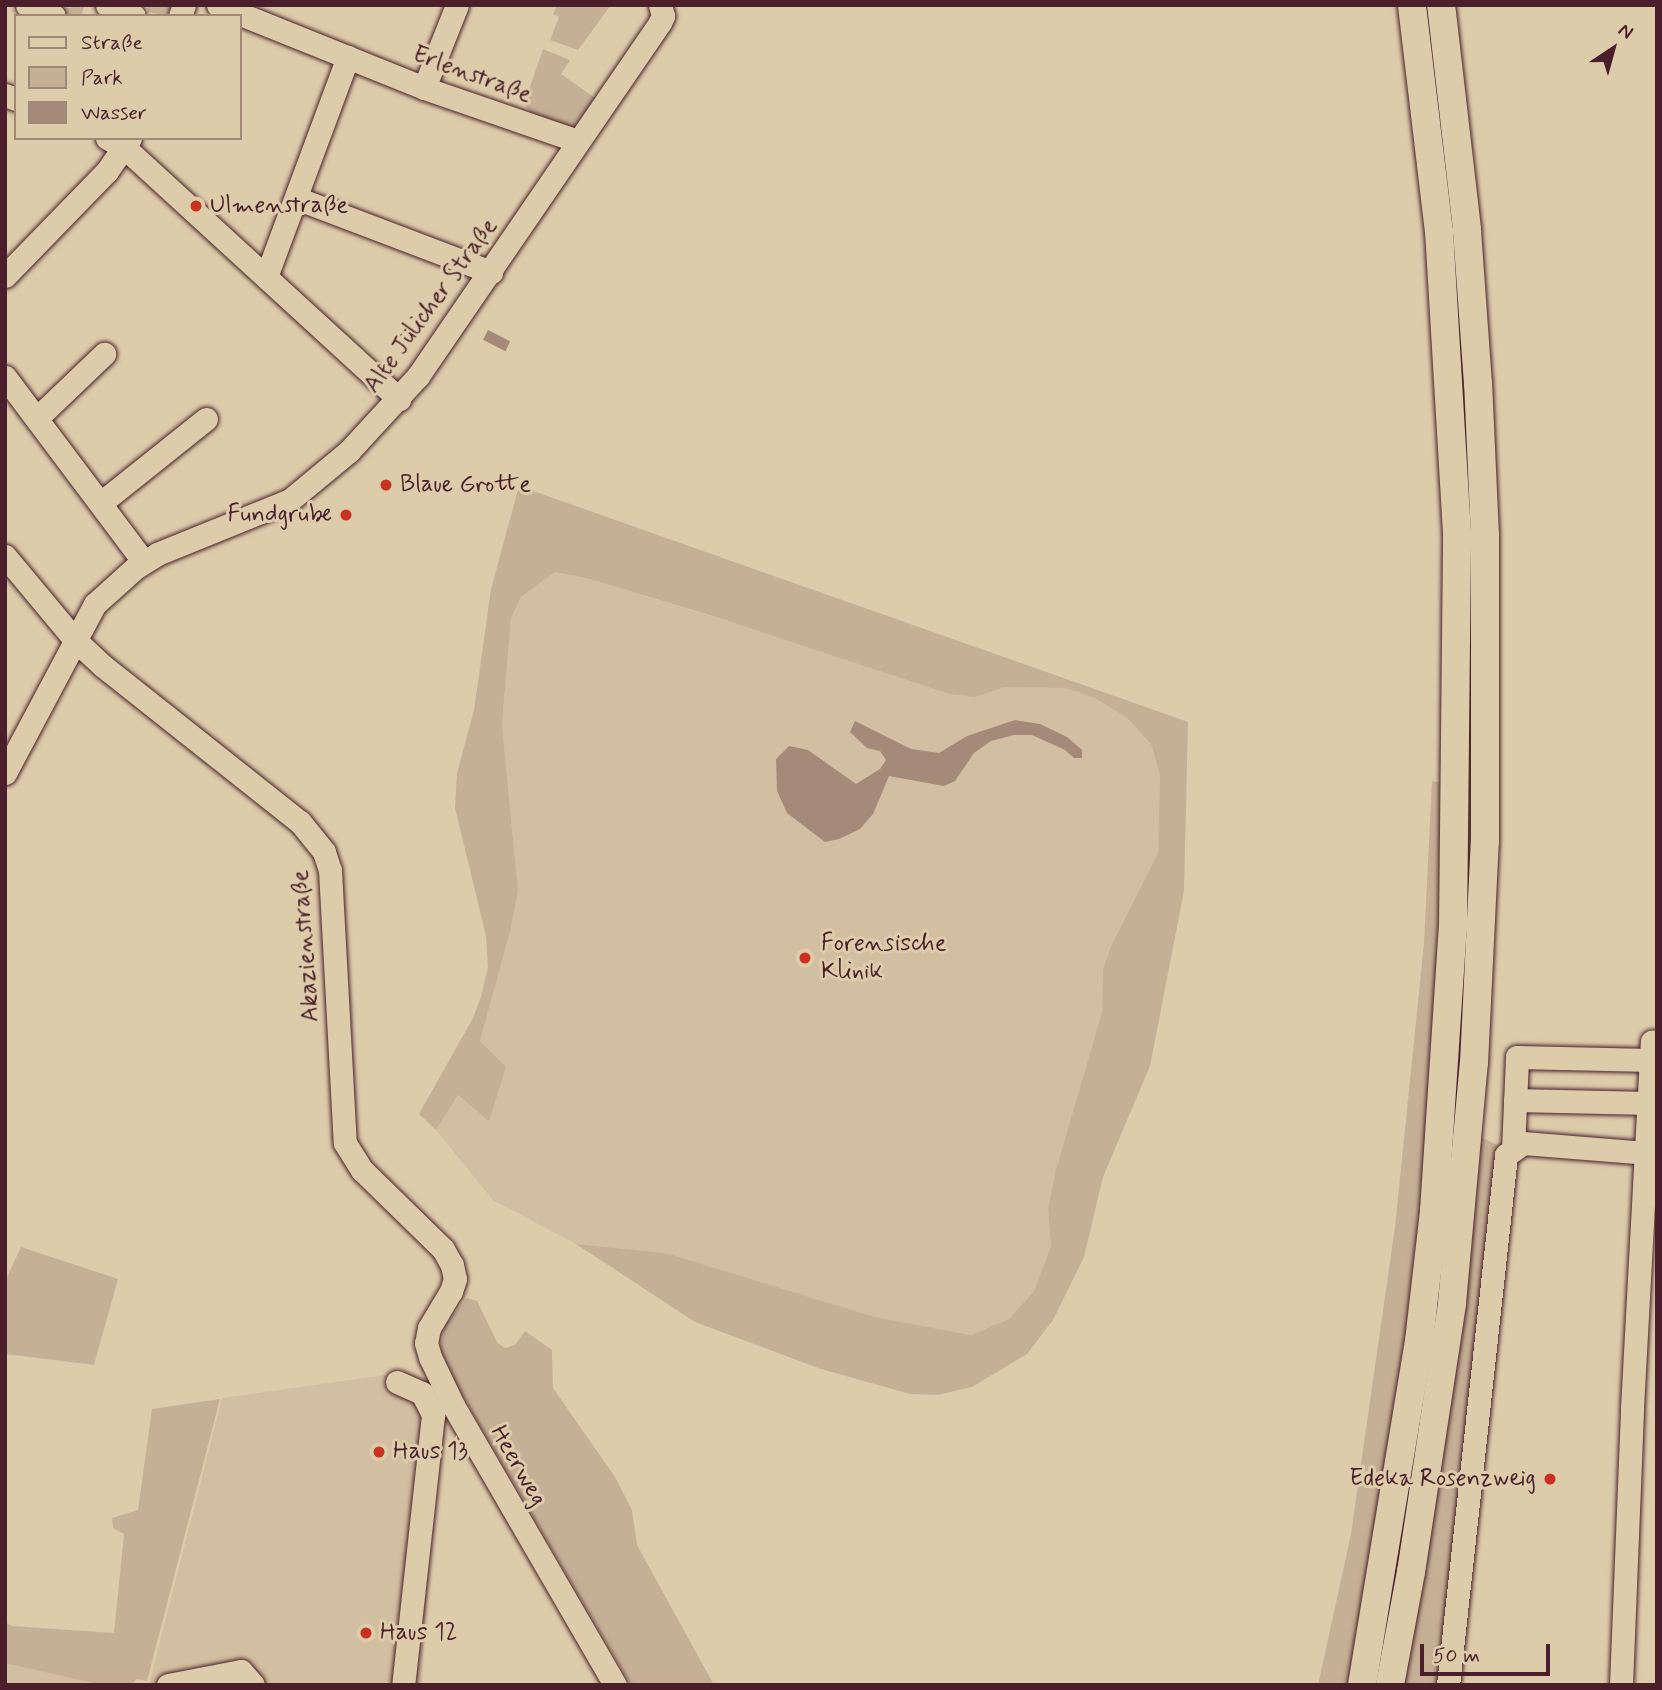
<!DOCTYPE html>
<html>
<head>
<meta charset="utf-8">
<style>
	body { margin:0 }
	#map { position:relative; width:1662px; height:1690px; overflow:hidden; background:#dca; font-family:Mynerve,sans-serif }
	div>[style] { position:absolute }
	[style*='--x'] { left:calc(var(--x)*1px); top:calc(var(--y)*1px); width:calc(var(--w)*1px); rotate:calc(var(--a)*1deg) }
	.built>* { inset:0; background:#d2bea0 }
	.green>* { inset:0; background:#c5b095 }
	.water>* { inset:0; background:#a58a79; transform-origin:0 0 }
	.roads { filter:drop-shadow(0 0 2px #4a1f2b) drop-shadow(0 0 2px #4a1f2b) }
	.minor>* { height:23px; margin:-11.5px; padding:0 11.5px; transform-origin:11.5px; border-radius:11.5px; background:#dca }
	.major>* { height:28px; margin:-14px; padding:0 14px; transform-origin:14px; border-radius:14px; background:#dca }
	.dots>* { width:19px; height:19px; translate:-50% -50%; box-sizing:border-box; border:4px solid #dca; border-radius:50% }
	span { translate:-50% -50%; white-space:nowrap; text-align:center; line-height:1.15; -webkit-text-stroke:6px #dca; paint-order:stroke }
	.street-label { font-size:24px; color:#4a1f2b }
	.poi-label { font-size:24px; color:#4a1f2b }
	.left { translate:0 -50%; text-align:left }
	.right { translate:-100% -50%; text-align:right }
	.frame { position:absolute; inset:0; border:7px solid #4a1f2b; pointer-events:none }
	.legend { position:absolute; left:14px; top:14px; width:228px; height:126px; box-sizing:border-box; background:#dca; border:2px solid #a28777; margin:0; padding:9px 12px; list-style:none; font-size:21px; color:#4a1f2b }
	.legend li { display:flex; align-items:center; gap:14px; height:35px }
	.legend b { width:35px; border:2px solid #a28777 }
	.north { position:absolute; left:1578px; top:14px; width:70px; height:70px; -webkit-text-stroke:5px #dca; paint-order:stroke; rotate:36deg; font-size:19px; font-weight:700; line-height:28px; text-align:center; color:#4a1f2b }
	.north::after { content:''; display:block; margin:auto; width:24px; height:32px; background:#4a1f2b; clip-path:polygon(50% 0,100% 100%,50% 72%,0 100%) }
	.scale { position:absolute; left:1420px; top:1644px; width:130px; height:32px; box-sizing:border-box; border:4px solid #4a1f2b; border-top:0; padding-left:9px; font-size:21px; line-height:24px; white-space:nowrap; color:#4a1f2b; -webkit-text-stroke:5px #dca; paint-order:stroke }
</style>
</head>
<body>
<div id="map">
	<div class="built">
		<i style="clip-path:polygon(555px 572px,590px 579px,975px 697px,1005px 687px,1066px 688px,1095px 698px,1127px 718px,1151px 744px,1160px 775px,1158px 853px,1111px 946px,1103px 969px,1102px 1012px,1055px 1173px,1048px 1209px,1051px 1246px,1034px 1291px,1009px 1319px,971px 1335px,875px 1317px,666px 1253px,576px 1244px,493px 1200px,436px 1130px,458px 1095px,489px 1121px,480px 1041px,511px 928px,518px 891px,502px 724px,511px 618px,521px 597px)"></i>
		<i style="clip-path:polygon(400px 1373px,436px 1416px,422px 1685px,149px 1685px,222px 1398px)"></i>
		<i style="clip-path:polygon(5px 1658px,103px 1685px,5px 1685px)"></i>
	</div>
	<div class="green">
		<i style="clip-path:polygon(38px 5px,71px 8px,73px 5px,85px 5px,81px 16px,65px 16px)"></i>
		<i style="clip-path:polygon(147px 5px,171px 5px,167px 16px,148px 12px)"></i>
		<i style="clip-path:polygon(557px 5px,611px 5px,578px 50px,550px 40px,559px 17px,553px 14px)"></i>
		<i style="clip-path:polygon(543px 49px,570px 60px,561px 74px,595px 98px,571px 134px,538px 122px,524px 104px)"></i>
		<i style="clip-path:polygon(519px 486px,1188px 722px,1184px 891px,1150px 1066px,1103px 1177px,1084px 1257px,1053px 1320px,1027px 1354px,972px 1387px,938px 1395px,910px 1394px,821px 1369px,695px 1322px,576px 1244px,666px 1253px,875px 1317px,971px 1335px,1009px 1319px,1034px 1291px,1051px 1246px,1048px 1209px,1055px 1173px,1102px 1012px,1103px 969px,1111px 946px,1158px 853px,1160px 775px,1151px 744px,1127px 718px,1095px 698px,1066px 688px,1005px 687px,975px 697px,950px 694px,716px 617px,590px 579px,555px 572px,521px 597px,511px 618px,502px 724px,518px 891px,511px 928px,480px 1041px,506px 1067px,489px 1121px,458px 1095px,436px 1130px,419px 1114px,473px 1018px,481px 997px,488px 967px,486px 936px,455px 808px,457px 773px,474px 710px,491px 589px)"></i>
		<i style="clip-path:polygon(1432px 781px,1447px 784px,1414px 1314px,1350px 1685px,1318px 1685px,1351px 1534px,1395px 1227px,1424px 943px)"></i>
		<i style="clip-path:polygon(1481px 1137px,1501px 1147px,1444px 1685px,1403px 1685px,1425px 1576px,1462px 1315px)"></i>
		<i style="clip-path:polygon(21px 1247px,118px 1279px,94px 1365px,5px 1354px,5px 1281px)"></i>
		<i style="clip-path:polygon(467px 1298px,477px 1301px,497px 1342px,505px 1348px,515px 1345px,525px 1331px,552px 1350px,553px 1388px,615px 1477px,632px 1510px,637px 1545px,714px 1685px,631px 1685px,448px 1370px,441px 1347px,445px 1325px)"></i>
		<i style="clip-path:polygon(220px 1399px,147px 1681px,137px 1679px,130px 1685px,102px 1685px,5px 1663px,5px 1622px,12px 1626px,114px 1633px,124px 1534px,113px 1528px,112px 1518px,138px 1510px,152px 1409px)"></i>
	</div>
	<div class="water">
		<i style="left:488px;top:330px;width:25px;height:11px;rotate:27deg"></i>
		<i style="clip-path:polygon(1015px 720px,1040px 724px,1067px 737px,1082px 750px,1082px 758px,1074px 758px,1065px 750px,1032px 735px,1014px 735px,991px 741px,974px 753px,955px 781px,944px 786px,889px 776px,873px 814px,860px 829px,839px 839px,825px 842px,787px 813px,777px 791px,776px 759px,789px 746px,808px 750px,856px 784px,880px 769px,886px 760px,880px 751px,867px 748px,850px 732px,855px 721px,911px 749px,939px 753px,967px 736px)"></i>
	</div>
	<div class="roads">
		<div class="minor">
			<i style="--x:27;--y:5;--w:29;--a:22"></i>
			<i style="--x:107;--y:5;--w:29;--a:22"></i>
			<i style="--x:218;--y:5;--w:222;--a:21.9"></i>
			<i style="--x:424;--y:88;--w:163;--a:19"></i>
			<i style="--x:180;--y:16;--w:12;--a:-70"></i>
			<i style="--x:424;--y:88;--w:89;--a:-68.3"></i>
			<i style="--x:5;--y:95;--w:12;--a:20"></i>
			<i style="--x:107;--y:138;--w:21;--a:29"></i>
			<i style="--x:125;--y:148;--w:372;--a:42.5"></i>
			<i style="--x:296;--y:198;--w:209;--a:20.8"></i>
			<i style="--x:5;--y:276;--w:146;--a:-45.8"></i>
			<i style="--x:107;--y:171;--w:40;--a:-55.1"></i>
			<i style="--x:266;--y:277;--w:235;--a:-69.6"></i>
			<i style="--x:5;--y:377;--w:231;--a:53.1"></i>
			<i style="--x:37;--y:418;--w:93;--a:-43.7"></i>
			<i style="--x:102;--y:502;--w:133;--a:-38.6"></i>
			<i style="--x:5;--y:556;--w:109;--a:50.2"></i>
			<i style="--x:75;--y:640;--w:38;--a:43"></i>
			<i style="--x:103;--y:666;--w:251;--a:38.4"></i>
			<i style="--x:300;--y:822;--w:38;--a:51"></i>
			<i style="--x:324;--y:852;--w:19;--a:72"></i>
			<i style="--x:330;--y:870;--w:273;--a:86.9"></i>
			<i style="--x:345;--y:1143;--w:32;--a:58"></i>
			<i style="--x:362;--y:1170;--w:113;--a:44.3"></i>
			<i style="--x:443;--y:1249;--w:18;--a:61"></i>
			<i style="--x:452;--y:1265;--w:14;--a:78"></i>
			<i style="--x:455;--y:1279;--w:13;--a:108"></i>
			<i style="--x:451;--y:1291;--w:43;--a:120.7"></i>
			<i style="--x:429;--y:1328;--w:15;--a:101"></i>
			<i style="--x:426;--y:1343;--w:15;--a:74"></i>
			<i style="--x:430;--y:1357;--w:55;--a:64.4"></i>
			<i style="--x:454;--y:1407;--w:321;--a:59.9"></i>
			<i style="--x:5;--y:773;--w:191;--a:-62"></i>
			<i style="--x:95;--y:604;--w:54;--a:-42"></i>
			<i style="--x:135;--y:568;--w:26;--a:-32"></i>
			<i style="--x:157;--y:554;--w:144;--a:-22.1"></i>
			<i style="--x:290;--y:500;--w:77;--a:-39.7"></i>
			<i style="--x:349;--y:451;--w:102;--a:-47.4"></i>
			<i style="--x:418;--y:376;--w:429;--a:-55.6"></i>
			<i style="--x:660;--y:22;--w:7;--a:-63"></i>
			<i style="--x:663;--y:16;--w:11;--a:-105"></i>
			<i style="--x:1515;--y:1100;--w:134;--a:1.3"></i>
			<i style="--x:1513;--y:1150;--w:93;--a:-87.5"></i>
			<i style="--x:1517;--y:1057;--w:134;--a:1.3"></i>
			<i style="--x:397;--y:1382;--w:27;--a:24"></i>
			<i style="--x:422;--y:1393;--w:25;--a:63"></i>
			<i style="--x:433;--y:1415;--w:272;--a:96.3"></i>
			<i style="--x:168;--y:1685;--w:74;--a:-10.9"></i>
			<i style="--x:241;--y:1671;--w:18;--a:49"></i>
			<i style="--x:1448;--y:1685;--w:533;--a:-83.75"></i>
			<i style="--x:1506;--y:1155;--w:21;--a:-35"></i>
			<i style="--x:1523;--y:1143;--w:123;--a:4.6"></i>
			<i style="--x:1621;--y:1685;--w:277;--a:-87.7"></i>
			<i style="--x:1632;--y:1408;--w:367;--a:-86.9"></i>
		</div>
		<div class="major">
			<i style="--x:1362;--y:1685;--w:349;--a:-80.6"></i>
			<i style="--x:1419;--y:1341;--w:131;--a:-83.4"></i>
			<i style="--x:1434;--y:1211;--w:284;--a:-86.2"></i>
			<i style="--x:1453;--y:928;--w:395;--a:-89.4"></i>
			<i style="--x:1457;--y:533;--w:302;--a:-93.4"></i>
			<i style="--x:1439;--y:232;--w:229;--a:-96.8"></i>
			<i style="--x:1390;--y:1685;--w:115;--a:-79.5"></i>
			<i style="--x:1411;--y:1572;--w:272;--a:-81.3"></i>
			<i style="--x:1452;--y:1303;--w:241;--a:-84.8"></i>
			<i style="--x:1474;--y:1063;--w:222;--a:-87.2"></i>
			<i style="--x:1485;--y:841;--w:305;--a:-90"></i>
			<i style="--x:1485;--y:536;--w:152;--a:-92.6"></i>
			<i style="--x:1478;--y:384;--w:155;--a:-94.1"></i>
			<i style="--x:1467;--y:229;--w:226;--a:-96.6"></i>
		</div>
	</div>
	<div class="dots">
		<i style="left:196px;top:206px;background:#c8321e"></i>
		<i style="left:386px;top:485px;background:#c8321e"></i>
		<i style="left:346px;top:515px;background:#c8321e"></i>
		<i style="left:805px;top:958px;background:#c8321e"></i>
		<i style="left:379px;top:1452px;background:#c8321e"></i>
		<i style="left:1550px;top:1479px;background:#c8321e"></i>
		<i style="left:366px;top:1633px;background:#c8321e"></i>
	</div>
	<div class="street-label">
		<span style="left:472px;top:75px;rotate:20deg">Erlenstraße</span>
		<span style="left:431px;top:306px;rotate:-54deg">Alte Jülicher Straße</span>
		<span style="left:306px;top:946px;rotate:-94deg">Akazienstraße</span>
		<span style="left:518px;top:1466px;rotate:60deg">Heerweg</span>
	</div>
	<div class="poi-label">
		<span class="left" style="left:210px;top:206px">Ulmenstraße</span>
		<span class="left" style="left:400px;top:485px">Blaue Grotte</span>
		<span class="right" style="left:332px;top:515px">Fundgrube</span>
		<span class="left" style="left:821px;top:958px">Forensische<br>Klinik</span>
		<span class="left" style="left:393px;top:1452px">Haus 13</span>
		<span class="right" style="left:1536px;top:1479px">Edeka Rosenzweig</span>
		<span class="left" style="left:380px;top:1633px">Haus 12</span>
	</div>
	<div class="frame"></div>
	<ul class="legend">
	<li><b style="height:9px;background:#dca"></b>Straße</li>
	<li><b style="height:19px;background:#c5b095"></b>Park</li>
	<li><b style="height:19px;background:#a58a79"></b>Wasser</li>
	</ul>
	<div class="north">N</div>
	<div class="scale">50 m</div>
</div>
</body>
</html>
